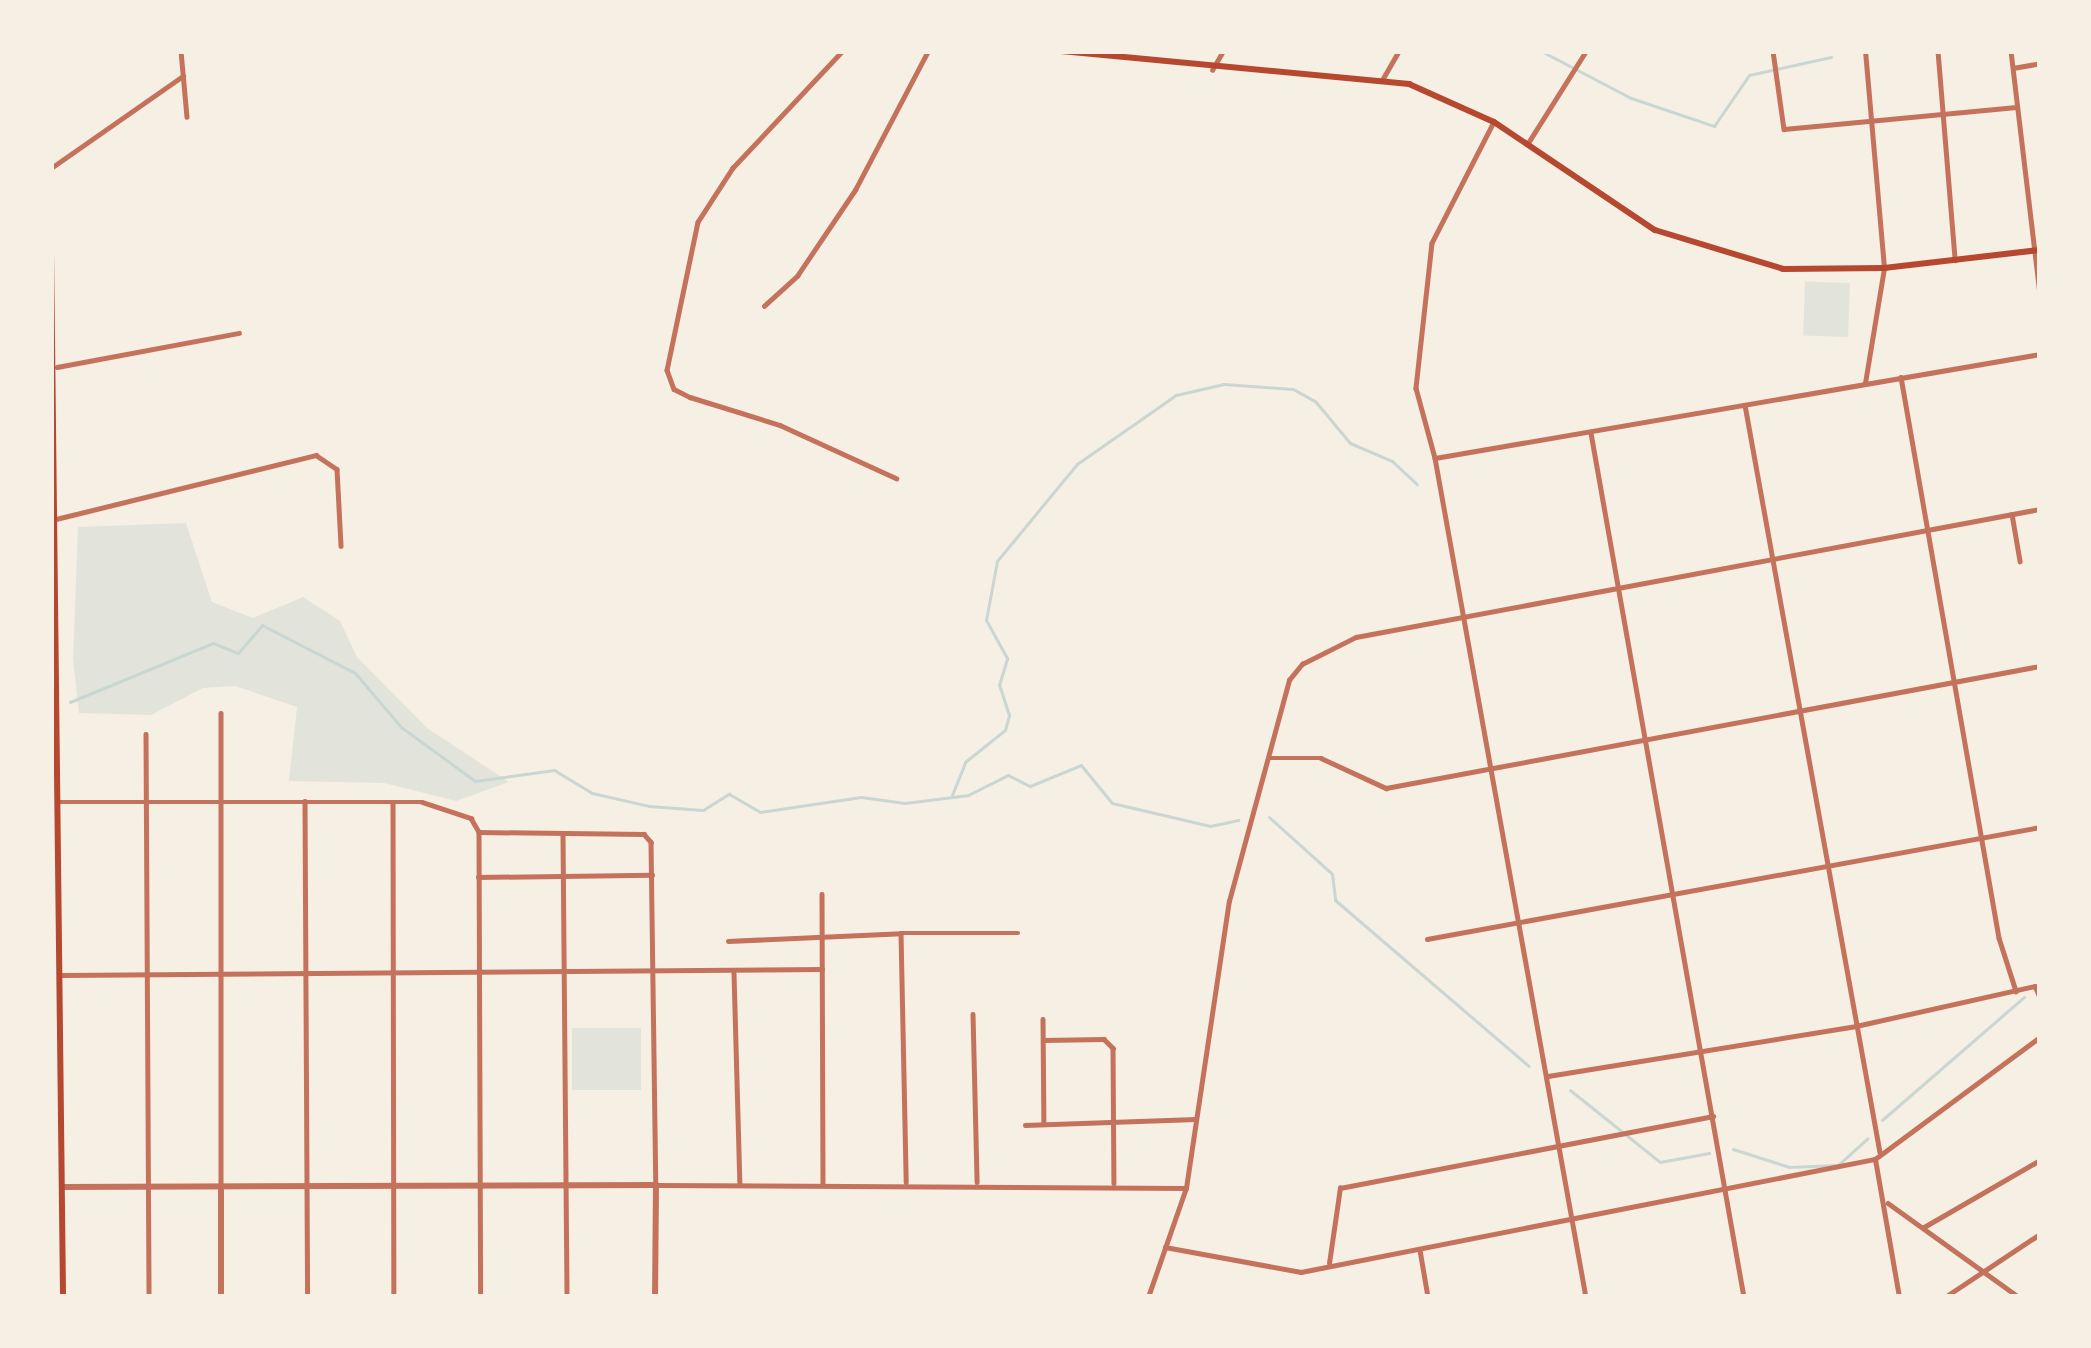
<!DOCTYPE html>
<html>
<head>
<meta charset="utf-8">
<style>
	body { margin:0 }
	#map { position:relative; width:2091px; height:1348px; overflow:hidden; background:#f6efe4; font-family:Poppins,sans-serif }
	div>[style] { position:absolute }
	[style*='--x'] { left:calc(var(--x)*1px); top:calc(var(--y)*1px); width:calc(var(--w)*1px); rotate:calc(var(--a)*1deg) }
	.green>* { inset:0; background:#e2e4dc; transform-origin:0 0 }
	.stream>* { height:3px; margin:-1.5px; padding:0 1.5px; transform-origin:1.5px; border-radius:1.5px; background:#c9d6d2 }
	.minor>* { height:4.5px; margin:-2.25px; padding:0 2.25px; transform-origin:2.25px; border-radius:2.25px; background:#c5725c }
	.tertiary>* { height:6px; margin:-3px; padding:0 3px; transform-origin:3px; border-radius:3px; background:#c5725c }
	.secondary>* { height:6px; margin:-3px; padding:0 3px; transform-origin:3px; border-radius:3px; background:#b5482f }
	span { translate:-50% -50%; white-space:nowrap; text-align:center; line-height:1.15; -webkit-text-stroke:12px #f6efe4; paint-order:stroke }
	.frame { position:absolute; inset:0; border:54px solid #f6efe4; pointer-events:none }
</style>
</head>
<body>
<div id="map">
	<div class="green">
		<i style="left:1850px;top:283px;width:54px;height:45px;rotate:92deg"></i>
		<i style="clip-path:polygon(186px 523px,212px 602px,253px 618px,303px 597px,340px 621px,357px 657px,427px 728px,509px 782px,456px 801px,384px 783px,289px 781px,297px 707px,235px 686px,203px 688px,151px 715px,79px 713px,73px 659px,78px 527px)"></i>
		<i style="left:572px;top:1028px;width:69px;height:62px"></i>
	</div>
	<div class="stream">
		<i style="--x:1541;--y:51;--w:102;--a:27.6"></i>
		<i style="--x:1631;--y:98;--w:88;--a:18.6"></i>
		<i style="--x:1714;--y:126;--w:62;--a:-55.5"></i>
		<i style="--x:1749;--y:75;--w:84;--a:-12.4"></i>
		<i style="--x:70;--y:702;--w:155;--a:-22.4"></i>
		<i style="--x:213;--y:643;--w:27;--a:22"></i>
		<i style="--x:238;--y:653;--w:37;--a:-49"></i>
		<i style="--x:262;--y:625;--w:105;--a:27.3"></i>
		<i style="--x:355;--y:673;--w:71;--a:49.6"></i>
		<i style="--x:401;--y:727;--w:92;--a:36.1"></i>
		<i style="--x:475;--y:781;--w:80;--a:-7.9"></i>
		<i style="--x:554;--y:770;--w:44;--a:31.2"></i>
		<i style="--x:592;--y:793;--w:58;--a:12.8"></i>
		<i style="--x:649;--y:806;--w:54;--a:4.2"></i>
		<i style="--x:703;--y:810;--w:31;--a:-32"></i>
		<i style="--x:729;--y:794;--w:36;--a:30"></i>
		<i style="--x:760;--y:812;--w:102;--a:-8.4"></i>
		<i style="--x:861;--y:797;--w:44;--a:7.8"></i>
		<i style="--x:905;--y:803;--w:64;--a:-7.2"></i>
		<i style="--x:968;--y:795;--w:45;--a:-26.6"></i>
		<i style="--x:1008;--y:775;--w:25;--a:27"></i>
		<i style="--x:1030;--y:786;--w:55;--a:-22.4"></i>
		<i style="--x:1081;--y:765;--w:49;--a:50.8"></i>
		<i style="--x:1112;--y:803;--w:101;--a:13.2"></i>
		<i style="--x:1210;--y:826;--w:29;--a:-12"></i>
		<i style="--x:952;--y:795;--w:35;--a:-68"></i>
		<i style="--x:965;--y:762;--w:51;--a:-38.7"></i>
		<i style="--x:1005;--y:730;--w:16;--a:-75"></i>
		<i style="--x:1009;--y:715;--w:32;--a:-108"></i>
		<i style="--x:999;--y:685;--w:28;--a:-73"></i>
		<i style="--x:1007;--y:658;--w:43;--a:-118.9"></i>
		<i style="--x:986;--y:620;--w:60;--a:-79.4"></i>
		<i style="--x:997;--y:561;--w:126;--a:-50.5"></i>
		<i style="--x:1077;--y:464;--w:121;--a:-34.9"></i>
		<i style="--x:1176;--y:395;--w:49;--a:-12.9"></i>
		<i style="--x:1224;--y:384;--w:69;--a:4.1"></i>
		<i style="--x:1293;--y:389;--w:25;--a:29"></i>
		<i style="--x:1315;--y:401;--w:55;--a:50.2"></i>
		<i style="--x:1350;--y:443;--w:46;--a:23.2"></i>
		<i style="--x:1392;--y:461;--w:34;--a:43"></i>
		<i style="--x:1269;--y:817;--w:85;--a:42.1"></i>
		<i style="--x:1332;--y:874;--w:26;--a:83"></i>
		<i style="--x:1335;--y:900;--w:255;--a:40.6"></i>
		<i style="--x:1570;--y:1090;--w:115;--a:38.7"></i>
		<i style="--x:1660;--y:1162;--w:50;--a:-10.4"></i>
		<i style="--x:1882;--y:1120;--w:188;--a:-40.9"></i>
		<i style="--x:1733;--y:1149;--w:59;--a:17.8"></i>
		<i style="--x:1789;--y:1167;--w:49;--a:-2.3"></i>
		<i style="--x:1838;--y:1165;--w:40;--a:-42"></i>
	</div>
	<div class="minor">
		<i style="--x:181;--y:51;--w:66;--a:84.8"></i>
		<i style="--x:843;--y:51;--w:161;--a:133.2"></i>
		<i style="--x:733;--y:168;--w:64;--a:122.9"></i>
		<i style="--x:698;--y:222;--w:151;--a:101.8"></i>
		<i style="--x:667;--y:370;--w:20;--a:70"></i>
		<i style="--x:674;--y:389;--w:18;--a:27"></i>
		<i style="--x:690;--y:397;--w:94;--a:17.3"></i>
		<i style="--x:780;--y:425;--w:128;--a:24.6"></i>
		<i style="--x:1773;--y:51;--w:79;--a:82"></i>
		<i style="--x:1784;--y:129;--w:233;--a:-5.4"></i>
		<i style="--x:1938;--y:51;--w:210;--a:85.3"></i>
		<i style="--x:2011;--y:51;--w:247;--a:83.2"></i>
		<i style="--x:2013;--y:68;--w:27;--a:-10"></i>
		<i style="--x:1212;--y:70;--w:22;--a:-60"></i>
		<i style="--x:1382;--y:80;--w:34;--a:-60"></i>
		<i style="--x:1494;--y:122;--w:136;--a:117.1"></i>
		<i style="--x:1432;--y:243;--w:146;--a:96.3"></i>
		<i style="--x:1416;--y:388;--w:73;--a:74.8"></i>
		<i style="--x:1435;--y:458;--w:852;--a:79.8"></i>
		<i style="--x:1528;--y:143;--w:109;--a:-57.8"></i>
		<i style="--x:51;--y:168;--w:161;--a:-34.9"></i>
		<i style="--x:764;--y:306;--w:45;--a:-42.3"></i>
		<i style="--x:797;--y:276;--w:104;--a:-56"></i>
		<i style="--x:855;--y:190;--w:157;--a:-62.3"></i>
		<i style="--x:57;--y:367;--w:185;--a:-10.6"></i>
		<i style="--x:1901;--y:377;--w:569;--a:80.09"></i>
		<i style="--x:1999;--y:938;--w:56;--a:72.2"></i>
		<i style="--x:1865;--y:383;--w:117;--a:-80.6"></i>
		<i style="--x:1884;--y:268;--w:218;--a:-95"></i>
		<i style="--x:1745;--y:405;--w:759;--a:79.76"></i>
		<i style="--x:1591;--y:433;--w:877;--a:79.96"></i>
		<i style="--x:1435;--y:458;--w:614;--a:-9.75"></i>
		<i style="--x:2012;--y:514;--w:48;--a:80.3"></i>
		<i style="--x:56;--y:519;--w:268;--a:-13.8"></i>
		<i style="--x:316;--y:455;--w:25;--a:34"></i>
		<i style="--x:337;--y:469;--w:77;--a:87"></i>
		<i style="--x:221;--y:713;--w:474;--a:90"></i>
		<i style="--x:146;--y:734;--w:563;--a:89.69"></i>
		<i style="--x:1270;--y:758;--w:51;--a:0"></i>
		<i style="--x:1321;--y:758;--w:72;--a:24.8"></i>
		<i style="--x:1386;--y:788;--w:665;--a:-10.57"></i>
		<i style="--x:305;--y:801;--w:496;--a:89.7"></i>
		<i style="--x:60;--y:802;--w:362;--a:0"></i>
		<i style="--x:422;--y:802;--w:52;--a:18.1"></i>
		<i style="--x:471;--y:818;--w:16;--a:60"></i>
		<i style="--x:479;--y:832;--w:465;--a:89.8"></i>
		<i style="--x:393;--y:802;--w:495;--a:89.9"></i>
		<i style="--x:479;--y:832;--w:165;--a:0.7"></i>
		<i style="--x:644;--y:834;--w:11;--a:49"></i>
		<i style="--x:651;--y:842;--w:343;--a:89.2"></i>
		<i style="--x:656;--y:1185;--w:530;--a:0.32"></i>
		<i style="--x:563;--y:835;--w:462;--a:89.5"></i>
		<i style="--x:478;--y:877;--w:174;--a:-0.7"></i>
		<i style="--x:822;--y:894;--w:289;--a:89.8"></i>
		<i style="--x:901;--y:933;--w:117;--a:0"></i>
		<i style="--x:1427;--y:939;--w:623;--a:-10.35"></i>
		<i style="--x:728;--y:941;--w:173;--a:-2.6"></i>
		<i style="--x:901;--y:933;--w:249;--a:88.8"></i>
		<i style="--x:734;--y:973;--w:211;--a:88.4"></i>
		<i style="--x:62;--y:975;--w:760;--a:-0.45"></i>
		<i style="--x:973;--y:1014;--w:168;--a:88.6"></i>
		<i style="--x:1043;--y:1019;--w:105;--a:89.5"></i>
		<i style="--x:1043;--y:1040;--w:61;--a:-0.9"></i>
		<i style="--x:1104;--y:1039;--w:13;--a:45"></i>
		<i style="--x:1113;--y:1048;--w:135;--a:89.6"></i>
		<i style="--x:1548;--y:1076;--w:312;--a:-9.2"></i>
		<i style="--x:1856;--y:1026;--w:183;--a:-12.6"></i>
		<i style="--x:2035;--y:986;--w:12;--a:66"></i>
		<i style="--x:1025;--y:1125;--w:171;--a:-2"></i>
		<i style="--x:1888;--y:1203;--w:161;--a:35.7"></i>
		<i style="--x:1924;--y:1227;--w:134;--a:-30"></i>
		<i style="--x:1165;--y:1247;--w:138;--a:10.4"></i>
		<i style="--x:1301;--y:1272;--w:585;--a:-11.14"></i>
		<i style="--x:1420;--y:1250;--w:48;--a:80.3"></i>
		<i style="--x:1329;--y:1263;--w:76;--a:-81.7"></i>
		<i style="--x:1340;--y:1188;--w:380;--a:-10.9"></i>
		<i style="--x:1148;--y:1297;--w:115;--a:-70.8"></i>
		<i style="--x:1186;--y:1188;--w:290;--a:-81.5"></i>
		<i style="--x:1229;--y:901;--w:229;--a:-74.8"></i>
		<i style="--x:1289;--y:680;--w:21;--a:-51"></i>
		<i style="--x:1302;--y:664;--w:60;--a:-26.6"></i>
		<i style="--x:1356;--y:637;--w:696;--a:-10.6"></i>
		<i style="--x:1899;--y:1297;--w:140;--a:-99.9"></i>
		<i style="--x:1875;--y:1159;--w:205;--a:-36.5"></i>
		<i style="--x:1945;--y:1297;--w:114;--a:-33.6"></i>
	</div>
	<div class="tertiary">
		<i style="--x:63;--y:1187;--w:593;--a:-0.19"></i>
		<i style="--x:656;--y:1185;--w:112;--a:90.5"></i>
		<i style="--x:221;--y:1297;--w:110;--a:-90"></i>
	</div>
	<div class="secondary">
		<i style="--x:1061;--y:51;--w:350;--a:5.4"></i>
		<i style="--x:1409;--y:84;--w:93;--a:24.1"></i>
		<i style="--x:1494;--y:122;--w:194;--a:33.9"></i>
		<i style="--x:1655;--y:230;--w:134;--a:16.9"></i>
		<i style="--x:1783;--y:269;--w:101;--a:-0.6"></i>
		<i style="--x:1884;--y:268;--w:157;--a:-6.6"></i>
		<i style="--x:51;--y:252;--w:1045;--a:89.34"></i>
	</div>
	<div class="frame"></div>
</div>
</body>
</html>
